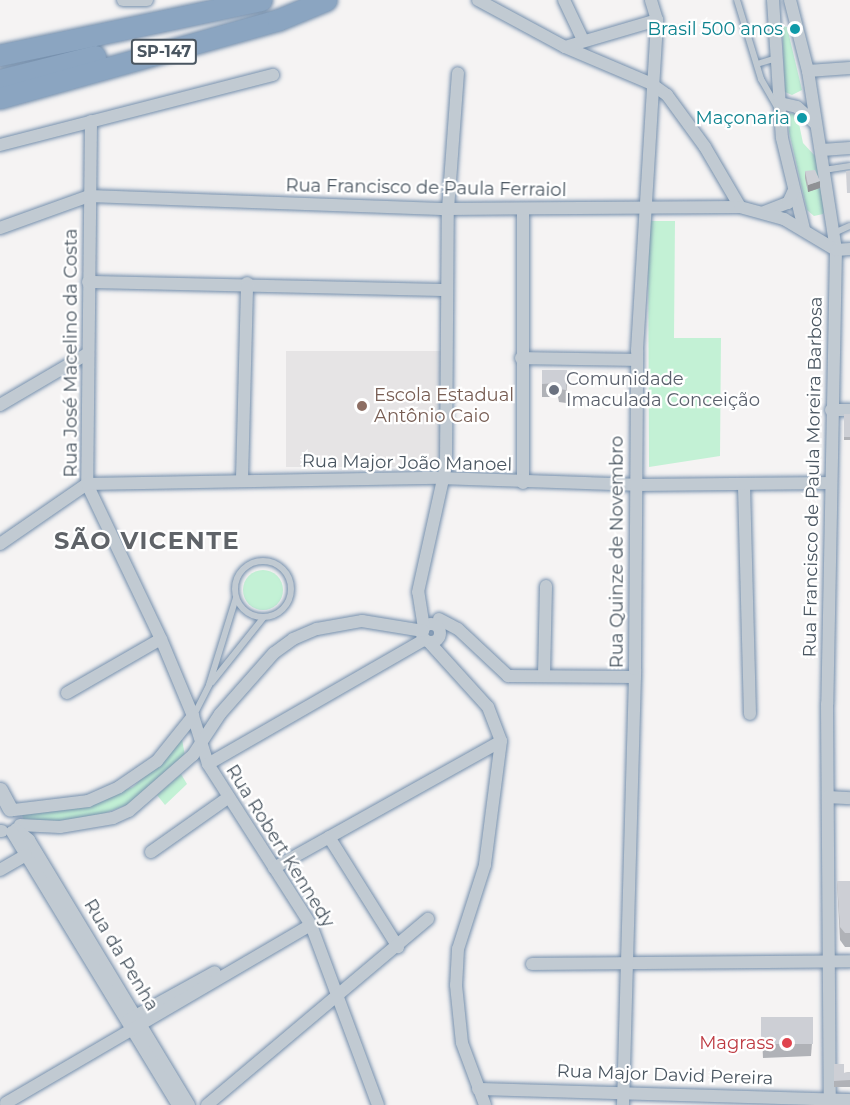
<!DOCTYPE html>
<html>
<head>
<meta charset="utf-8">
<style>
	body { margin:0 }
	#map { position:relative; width:850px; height:1105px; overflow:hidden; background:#f5f3f3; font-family:Montserrat,sans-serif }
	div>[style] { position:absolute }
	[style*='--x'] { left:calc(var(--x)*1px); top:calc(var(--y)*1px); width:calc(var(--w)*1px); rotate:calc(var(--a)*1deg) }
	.education>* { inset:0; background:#e6e4e5; transform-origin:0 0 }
	.green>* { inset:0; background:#c3f1d5 }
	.round { border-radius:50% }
	.roads { filter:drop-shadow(0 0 2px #7690ad) drop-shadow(0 0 2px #7690ad) }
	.service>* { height:6px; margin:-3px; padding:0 3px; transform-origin:3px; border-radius:3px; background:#c1cad2 }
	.service>.ring { margin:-3px; padding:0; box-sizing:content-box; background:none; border:6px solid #c1cad2; border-radius:50% }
	.minor>* { height:12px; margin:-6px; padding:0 6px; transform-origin:6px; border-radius:6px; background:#c1cad2 }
	.minor>.ring { margin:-6px; padding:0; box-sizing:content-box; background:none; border:12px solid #c1cad2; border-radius:50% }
	.tertiary>* { height:15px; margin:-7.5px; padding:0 7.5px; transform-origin:7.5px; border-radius:7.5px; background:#c1cad2 }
	.motorway>* { height:21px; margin:-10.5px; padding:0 10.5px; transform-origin:10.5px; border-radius:10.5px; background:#8ba5c1 }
	.wall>* { inset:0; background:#b0b2b7; transform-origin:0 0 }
	.shaded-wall>* { inset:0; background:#909195 }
	.building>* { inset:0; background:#cdcfd5; transform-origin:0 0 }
	.dots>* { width:16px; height:16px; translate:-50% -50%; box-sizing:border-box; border:3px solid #fff; border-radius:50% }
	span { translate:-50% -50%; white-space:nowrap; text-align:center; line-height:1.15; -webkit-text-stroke:4.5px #fff; paint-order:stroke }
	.shield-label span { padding:2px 4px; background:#fff; border:2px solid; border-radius:4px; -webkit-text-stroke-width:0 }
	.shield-label { font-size:16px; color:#4a5661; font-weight:700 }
	.culture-label { font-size:18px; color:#0d838f }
	.right { translate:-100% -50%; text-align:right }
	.street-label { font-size:18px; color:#4a5661 }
	.worship-label { font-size:18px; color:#5b616d }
	.left { translate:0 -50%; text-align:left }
	.education-label { font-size:18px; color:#785e54 }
	.health-label { font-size:18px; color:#be3a42 }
	.district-label { font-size:24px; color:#5f6368; font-weight:700; letter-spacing:1.5px }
</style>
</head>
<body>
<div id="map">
	<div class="education">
		<i style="left:286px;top:351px;width:156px;height:116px"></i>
	</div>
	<div class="green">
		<i style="clip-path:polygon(782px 26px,787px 27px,802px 90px,792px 95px,785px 92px)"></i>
		<i style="clip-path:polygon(789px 113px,797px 114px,803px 143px,815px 156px,826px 208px,823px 214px,814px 216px,807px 210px,789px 132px)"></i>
		<i style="clip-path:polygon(648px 221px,675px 221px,674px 338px,721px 338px,720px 456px,649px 467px)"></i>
		<i class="round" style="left:243px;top:570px;width:40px;height:40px"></i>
		<i style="clip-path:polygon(182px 739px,185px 756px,135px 802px,89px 819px,24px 823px,21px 809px,99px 800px,133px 787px)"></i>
		<i style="clip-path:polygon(181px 774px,187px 784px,165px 805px,157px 795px)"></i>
	</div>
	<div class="roads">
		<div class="service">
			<i style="--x:737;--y:0;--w:83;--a:73.1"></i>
			<i style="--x:761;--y:79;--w:34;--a:60"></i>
			<i style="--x:757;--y:64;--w:21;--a:-17"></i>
			<i style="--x:824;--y:170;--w:26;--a:-9"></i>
			<i style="--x:834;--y:233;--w:17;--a:-24"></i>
			<i class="ring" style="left:235px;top:561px;width:50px;height:50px"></i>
			<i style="--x:212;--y:682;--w:83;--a:-51.3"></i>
			<i style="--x:194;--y:715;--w:34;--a:-63"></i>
			<i style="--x:209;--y:685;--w:91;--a:-72.8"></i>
		</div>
		<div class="minor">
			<i style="--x:123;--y:0;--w:24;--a:0"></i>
			<i style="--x:478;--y:0;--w:99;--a:28.4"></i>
			<i style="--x:565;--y:47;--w:92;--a:23"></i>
			<i style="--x:650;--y:83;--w:21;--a:35"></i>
			<i style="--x:667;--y:95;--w:64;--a:53.8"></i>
			<i style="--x:705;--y:147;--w:69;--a:59.7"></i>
			<i style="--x:564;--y:0;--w:44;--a:64.6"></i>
			<i style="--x:773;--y:0;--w:138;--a:86.3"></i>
			<i style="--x:782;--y:138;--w:94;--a:76.4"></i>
			<i style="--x:790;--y:0;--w:73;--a:75.8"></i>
			<i style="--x:808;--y:71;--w:181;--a:81.1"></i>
			<i style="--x:836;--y:250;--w:454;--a:91.1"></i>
			<i style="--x:827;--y:704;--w:401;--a:89.6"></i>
			<i style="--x:565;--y:47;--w:96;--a:-16.4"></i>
			<i style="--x:808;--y:71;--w:42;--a:-4.1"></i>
			<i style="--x:780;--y:103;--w:17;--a:13"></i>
			<i style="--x:797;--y:107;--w:25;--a:42"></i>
			<i style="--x:91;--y:121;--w:363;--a:90.6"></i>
			<i style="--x:87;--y:484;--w:172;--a:64.5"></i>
			<i style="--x:161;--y:639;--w:83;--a:67.4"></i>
			<i style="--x:193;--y:716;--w:50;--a:72.6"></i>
			<i style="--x:208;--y:764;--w:191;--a:57.4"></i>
			<i style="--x:311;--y:925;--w:192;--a:69.6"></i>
			<i style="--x:0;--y:145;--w:282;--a:-14.4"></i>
			<i style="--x:822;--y:150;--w:28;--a:-4"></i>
			<i style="--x:523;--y:209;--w:274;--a:90"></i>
			<i style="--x:764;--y:212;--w:26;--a:-21"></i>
			<i style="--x:788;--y:203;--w:14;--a:-65"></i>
			<i style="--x:0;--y:228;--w:95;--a:-19.8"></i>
			<i style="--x:89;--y:196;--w:359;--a:2.1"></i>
			<i style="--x:448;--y:209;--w:292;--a:-0.4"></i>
			<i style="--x:740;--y:207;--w:46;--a:15.3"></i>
			<i style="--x:784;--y:219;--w:61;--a:30.8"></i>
			<i style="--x:836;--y:250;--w:14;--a:-4"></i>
			<i style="--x:88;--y:282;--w:359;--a:1.3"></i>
			<i style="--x:521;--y:358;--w:115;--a:1"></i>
			<i style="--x:0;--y:405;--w:101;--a:-30.4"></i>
			<i style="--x:831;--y:410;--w:19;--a:0"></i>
			<i style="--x:242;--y:479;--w:196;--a:-88.5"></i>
			<i style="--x:744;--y:486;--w:228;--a:88.5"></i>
			<i style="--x:0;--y:544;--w:106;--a:-34.6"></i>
			<i style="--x:87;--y:484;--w:352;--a:-1"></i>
			<i style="--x:439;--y:478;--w:196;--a:2"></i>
			<i style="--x:635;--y:485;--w:196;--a:-0.6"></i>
			<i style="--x:439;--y:619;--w:21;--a:28"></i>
			<i style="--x:458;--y:629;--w:69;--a:43.2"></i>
			<i style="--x:508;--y:676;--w:127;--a:0.5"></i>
			<i class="ring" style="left:422px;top:624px;width:6px;height:6px"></i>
			<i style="--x:424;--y:628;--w:36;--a:-99"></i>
			<i style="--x:418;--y:592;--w:129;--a:-77.5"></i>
			<i style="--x:446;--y:466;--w:257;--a:-89.6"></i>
			<i style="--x:448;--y:209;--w:136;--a:-85.8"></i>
			<i style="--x:429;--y:642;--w:88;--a:47.8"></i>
			<i style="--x:488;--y:707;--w:36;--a:69"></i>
			<i style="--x:501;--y:741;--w:125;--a:97.4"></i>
			<i style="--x:485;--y:865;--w:88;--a:107.8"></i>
			<i style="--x:458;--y:949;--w:36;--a:93"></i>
			<i style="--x:456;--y:985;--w:58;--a:84.1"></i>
			<i style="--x:462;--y:1043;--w:66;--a:69.6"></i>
			<i style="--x:544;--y:675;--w:89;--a:-88.7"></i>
			<i style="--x:67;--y:693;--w:108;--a:-29.9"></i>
			<i style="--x:208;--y:764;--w:250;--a:-29.9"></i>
			<i style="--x:828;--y:797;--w:22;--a:3"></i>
			<i style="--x:14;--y:810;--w:75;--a:-6.9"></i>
			<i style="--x:88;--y:801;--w:34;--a:-24"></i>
			<i style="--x:119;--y:787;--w:46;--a:-34.4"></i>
			<i style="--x:157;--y:761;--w:58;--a:-51.3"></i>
			<i style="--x:20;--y:825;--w:40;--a:2.9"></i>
			<i style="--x:60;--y:827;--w:54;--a:-9.6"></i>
			<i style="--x:113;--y:818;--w:17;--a:-24"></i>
			<i style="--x:129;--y:811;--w:85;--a:-41.2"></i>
			<i style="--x:193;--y:755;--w:49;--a:-56.6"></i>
			<i style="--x:220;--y:714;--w:81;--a:-48.5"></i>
			<i style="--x:274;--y:653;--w:24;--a:-36"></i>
			<i style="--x:293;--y:639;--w:26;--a:-23"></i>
			<i style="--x:317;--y:629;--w:46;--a:-10.1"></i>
			<i style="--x:362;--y:621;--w:62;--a:9.3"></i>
			<i style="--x:16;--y:829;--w:17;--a:40"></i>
			<i style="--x:29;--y:840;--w:310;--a:58.9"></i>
			<i style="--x:0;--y:831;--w:2;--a:0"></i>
			<i style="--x:12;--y:832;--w:320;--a:58.7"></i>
			<i style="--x:329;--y:837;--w:130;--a:57.9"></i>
			<i style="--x:151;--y:852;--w:95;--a:-35.2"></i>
			<i style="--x:274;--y:868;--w:260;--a:-29.2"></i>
			<i style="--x:0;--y:870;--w:30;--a:-30"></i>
			<i style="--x:532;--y:964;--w:318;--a:-0.5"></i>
			<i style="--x:128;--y:1020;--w:99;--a:-28.9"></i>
			<i style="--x:478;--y:1089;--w:372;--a:1.7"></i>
			<i style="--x:6;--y:1103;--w:353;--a:-30.3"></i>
			<i style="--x:207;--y:1105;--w:289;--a:-40.1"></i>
			<i style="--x:623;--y:1105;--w:436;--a:-88.4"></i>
			<i style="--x:635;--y:669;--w:319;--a:-89.6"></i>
			<i style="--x:637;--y:350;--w:331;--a:-86.5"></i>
			<i style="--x:657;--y:20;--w:21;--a:-107"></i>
		</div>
		<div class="tertiary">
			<i style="--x:0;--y:790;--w:21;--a:62"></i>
		</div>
		<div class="motorway">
			<i style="--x:0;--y:55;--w:267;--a:-11.9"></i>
			<i style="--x:0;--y:80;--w:98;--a:-14.2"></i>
			<i style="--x:0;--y:98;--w:289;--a:-15.7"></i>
			<i style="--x:278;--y:20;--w:52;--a:-22.6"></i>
		</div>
	</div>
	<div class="wall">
		<i style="clip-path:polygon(805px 171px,820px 188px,808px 192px,805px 178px)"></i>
		<i style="clip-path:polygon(542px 370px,567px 383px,566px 403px,559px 402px,558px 397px,542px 397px)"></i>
		<i style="left:844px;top:414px;width:6px;height:26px"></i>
		<i style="clip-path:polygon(837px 881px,850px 881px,850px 947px,845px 947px,840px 940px)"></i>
		<i style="clip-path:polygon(761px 1017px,813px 1030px,811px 1056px,763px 1058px)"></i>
		<i style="clip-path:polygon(834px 1064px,844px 1073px,850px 1072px,850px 1087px,834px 1087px)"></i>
	</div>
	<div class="shaded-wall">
		<i style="clip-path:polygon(820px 181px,820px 188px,808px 192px,808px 185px)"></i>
	</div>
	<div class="building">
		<i style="clip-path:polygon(815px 170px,820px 181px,808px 185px,805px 171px)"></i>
		<i style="clip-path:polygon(846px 171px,850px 171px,850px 193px,847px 193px)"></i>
		<i style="clip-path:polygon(542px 370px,567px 370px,566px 390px,559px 389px,558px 383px,542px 384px)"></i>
		<i style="left:844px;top:414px;width:6px;height:23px"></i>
		<i style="clip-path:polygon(837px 881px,850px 881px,850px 933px,845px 933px,840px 927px)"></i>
		<i style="left:761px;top:1017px;width:52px;height:27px"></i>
		<i style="clip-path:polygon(834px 1064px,844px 1064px,844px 1073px,850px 1072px,850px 1080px,834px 1081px)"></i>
	</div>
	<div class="dots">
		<i style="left:795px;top:29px;background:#0f9aa8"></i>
		<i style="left:802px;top:118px;background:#0f9aa8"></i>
		<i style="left:554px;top:390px;background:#6b7280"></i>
		<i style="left:362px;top:406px;background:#8d6e63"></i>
		<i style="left:787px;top:1043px;background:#e0444e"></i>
	</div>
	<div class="shield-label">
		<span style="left:164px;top:52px">SP-147</span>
	</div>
	<div class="culture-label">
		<span class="right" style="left:783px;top:29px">Brasil 500 anos</span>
		<span class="right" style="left:790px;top:118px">Maçonaria</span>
	</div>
	<div class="street-label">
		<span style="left:426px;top:188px;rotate:1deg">Rua Francisco de Paula Ferraiol</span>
		<span style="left:71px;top:353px;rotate:-90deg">Rua José Macelino da Costa</span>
		<span style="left:407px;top:463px;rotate:1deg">Rua Major João Manoel</span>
		<span style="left:813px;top:477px;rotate:-89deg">Rua Francisco de Paula Moreira Barbosa</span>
		<span style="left:617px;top:552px;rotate:-90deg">Rua Quinze de Novembro</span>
		<span style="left:280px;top:846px;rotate:58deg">Rua Robert Kennedy</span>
		<span style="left:121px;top:955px;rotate:59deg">Rua da Penha</span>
		<span style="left:665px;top:1075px;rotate:2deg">Rua Major David Pereira</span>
	</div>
	<div class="worship-label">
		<span class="left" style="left:566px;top:390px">Comunidade<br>Imaculada Conceição</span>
	</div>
	<div class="education-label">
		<span class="left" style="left:374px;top:406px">Escola Estadual<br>Antônio Caio</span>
	</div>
	<div class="health-label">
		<span class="right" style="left:774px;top:1043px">Magrass</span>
	</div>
	<div class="district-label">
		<span style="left:147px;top:541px">SÃO VICENTE</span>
	</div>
</div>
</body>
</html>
